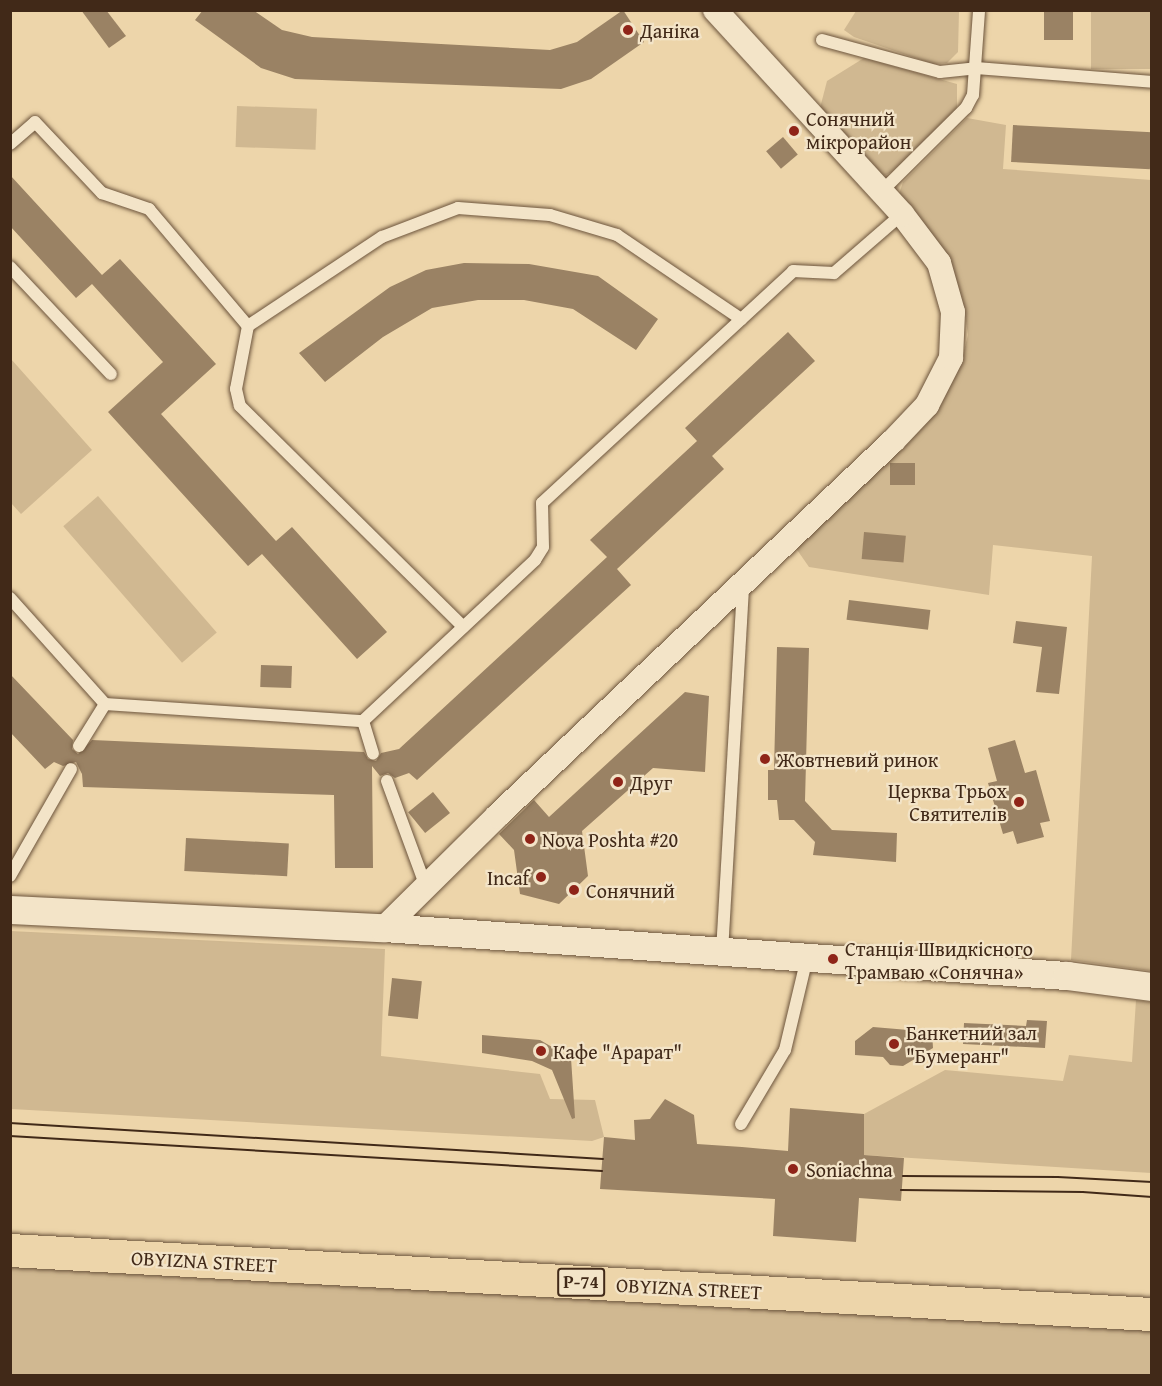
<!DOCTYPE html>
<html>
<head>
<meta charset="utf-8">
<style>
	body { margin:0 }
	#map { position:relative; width:1162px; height:1386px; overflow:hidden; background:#edd5aa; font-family:"Gentium Book Plus",serif }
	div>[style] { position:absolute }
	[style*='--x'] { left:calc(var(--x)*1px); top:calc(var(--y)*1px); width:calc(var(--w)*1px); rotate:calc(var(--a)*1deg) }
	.green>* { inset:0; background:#d0b891; transform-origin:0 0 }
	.building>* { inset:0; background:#9a8264; transform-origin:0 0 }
	.roads { filter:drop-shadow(0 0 2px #6c543c) drop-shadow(0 0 2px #6c543c) }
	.service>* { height:12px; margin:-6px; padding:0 6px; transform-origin:6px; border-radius:6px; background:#f3e4c8 }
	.minor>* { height:24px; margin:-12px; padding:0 12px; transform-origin:12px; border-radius:12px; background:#f3e4c8 }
	.tertiary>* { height:28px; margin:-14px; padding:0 14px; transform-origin:14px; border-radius:14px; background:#f3e4c8 }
	.primary>* { height:33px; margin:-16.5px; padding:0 16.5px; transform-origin:16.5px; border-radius:16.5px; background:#edd5aa }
	.tram>* { height:1.5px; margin:-0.75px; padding:0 0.75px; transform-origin:0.75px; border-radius:0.75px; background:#412918 }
	.dots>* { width:16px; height:16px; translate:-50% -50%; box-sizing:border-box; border:3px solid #f3e4c8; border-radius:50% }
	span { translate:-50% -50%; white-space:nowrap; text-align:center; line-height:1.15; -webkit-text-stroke:4.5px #f3e4c8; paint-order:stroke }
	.shield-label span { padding:2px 4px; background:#f3e4c8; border:2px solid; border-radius:4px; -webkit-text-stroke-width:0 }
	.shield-label { font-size:18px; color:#412918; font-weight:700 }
	.poi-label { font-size:20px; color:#412918 }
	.left { translate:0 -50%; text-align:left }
	.right { translate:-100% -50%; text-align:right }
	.street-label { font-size:20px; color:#412918 }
	.frame { position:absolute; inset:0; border:12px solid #412918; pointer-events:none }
</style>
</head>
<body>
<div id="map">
	<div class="green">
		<i style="clip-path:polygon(856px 11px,959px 11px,958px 52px,947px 63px,933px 64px,854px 37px,844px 30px)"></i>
		<i style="left:1091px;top:11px;width:60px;height:58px"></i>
		<i style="clip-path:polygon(864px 58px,957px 84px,957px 109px,892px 172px,883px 176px,820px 108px,827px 81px)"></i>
		<i style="left:237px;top:106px;width:80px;height:41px;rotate:2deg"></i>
		<i style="clip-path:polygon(967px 118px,1006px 125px,1003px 169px,1151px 180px,1151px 971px,1071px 960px,1092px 556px,993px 545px,989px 595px,809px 567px,793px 544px,902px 449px,937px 411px,961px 362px,968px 335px,964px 308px,899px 194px,903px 182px)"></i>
		<i style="clip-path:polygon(11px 359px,92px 450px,21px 514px,11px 503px)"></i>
		<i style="left:98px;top:496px;width:181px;height:46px;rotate:49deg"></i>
		<i style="clip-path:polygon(10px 931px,385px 949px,381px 1056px,540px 1074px,550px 1099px,595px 1100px,604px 1137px,592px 1141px,11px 1109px)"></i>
		<i style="clip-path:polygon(1136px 1000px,1151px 1002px,1151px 1173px,864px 1155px,864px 1114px,945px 1070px,1063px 1081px,1069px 1055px,1132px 1062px)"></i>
		<i style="clip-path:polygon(10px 1250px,1151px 1314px,1151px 1375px,11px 1375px)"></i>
	</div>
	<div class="building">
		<i style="clip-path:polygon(81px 10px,106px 10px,126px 36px,109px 48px)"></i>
		<i style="clip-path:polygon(203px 10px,253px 10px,282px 30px,312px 37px,550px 50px,577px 42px,623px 10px,644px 42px,591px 79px,561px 89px,295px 79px,261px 68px,195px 20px)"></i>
		<i style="left:1044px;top:10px;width:29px;height:30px"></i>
		<i style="left:1013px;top:125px;width:139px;height:37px;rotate:3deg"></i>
		<i style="left:783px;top:137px;width:23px;height:22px;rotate:50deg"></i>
		<i style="clip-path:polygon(10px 175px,102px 275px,120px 259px,216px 364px,161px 414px,276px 541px,292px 527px,387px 632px,357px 659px,262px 554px,248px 566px,108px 412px,163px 362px,92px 284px,76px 298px,10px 226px)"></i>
		<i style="clip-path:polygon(464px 263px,529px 264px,598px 276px,658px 319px,636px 350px,573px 309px,524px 300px,478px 300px,432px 308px,383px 337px,325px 382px,299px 353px,390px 287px,426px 270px)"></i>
		<i style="clip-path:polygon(788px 332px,815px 361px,712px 456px,724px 469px,617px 569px,631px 585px,417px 780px,409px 773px,395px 778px,388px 773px,380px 776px,372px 766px,373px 868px,335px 868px,334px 795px,83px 787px,82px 774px,76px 762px,63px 766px,54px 762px,45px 769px,10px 732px,10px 674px,73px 740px,72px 749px,78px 754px,92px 740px,364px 752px,368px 759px,376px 761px,381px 753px,399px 749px,607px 557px,590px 540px,697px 441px,685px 428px)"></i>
		<i style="left:890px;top:463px;width:25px;height:22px"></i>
		<i style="left:864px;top:532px;width:42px;height:27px;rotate:5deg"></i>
		<i style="left:849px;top:600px;width:82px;height:20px;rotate:7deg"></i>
		<i style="clip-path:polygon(1016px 621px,1067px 627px,1059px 694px,1036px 692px,1042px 647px,1013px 643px)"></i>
		<i style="clip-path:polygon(777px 647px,809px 648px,805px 801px,832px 830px,897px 833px,896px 862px,813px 855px,815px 842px,794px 820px,779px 820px,777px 800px,768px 800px,768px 770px,774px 770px)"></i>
		<i style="left:261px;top:665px;width:31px;height:22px;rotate:2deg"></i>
		<i style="clip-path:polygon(685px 692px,709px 696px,705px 772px,653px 768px,582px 831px,588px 876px,559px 904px,520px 894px,514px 850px,499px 834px,534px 800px,549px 817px)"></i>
		<i style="clip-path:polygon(1015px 740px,1025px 773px,1036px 770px,1050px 821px,1040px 823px,1044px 837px,1017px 844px,1013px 831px,1003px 834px,988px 783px,997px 781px,988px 748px)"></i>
		<i style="left:433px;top:792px;width:27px;height:32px;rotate:51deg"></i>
		<i style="left:186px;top:838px;width:103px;height:33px;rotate:3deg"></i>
		<i style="left:392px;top:978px;width:30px;height:38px;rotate:6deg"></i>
		<i style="clip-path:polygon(1027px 1020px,1047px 1021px,1045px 1048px,963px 1044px,964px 1023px,1026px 1026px)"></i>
		<i style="clip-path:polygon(873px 1027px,932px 1032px,933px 1048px,903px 1066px,890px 1065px,883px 1057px,855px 1055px,855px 1041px)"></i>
		<i style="clip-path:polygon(482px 1035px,540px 1040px,571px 1058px,575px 1118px,572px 1119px,552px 1070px,532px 1061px,482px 1053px)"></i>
		<i style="clip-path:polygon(665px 1099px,694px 1115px,697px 1144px,742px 1147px,788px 1151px,790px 1108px,864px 1114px,864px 1155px,904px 1158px,901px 1201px,859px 1198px,856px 1242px,773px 1236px,775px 1199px,600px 1189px,604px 1137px,635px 1140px,634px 1120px,650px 1119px)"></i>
	</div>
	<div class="roads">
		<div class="service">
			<i style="--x:822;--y:40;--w:122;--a:15.2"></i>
			<i style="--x:940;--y:72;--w:36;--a:-6"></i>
			<i style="--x:976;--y:68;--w:177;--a:4.5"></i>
			<i style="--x:10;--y:144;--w:33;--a:-41"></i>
			<i style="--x:35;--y:122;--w:98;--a:46.7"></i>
			<i style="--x:102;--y:193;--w:50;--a:18.8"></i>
			<i style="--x:149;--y:209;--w:153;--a:49.8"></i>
			<i style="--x:248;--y:326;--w:64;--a:100.8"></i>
			<i style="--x:236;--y:389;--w:17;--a:77"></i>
			<i style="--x:240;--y:406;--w:314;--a:44.7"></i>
			<i style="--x:881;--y:192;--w:120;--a:-44.7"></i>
			<i style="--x:966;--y:108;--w:15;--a:-62"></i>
			<i style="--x:973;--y:95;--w:84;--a:-85.9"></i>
			<i style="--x:10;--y:267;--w:147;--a:46.7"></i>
			<i style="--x:248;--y:326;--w:161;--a:-33.6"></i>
			<i style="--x:382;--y:237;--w:81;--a:-20.9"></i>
			<i style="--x:458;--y:208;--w:92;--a:4.4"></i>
			<i style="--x:550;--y:215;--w:70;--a:16.6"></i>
			<i style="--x:617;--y:235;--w:150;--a:34.1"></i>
			<i style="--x:10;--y:598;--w:142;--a:48.1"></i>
			<i style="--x:105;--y:704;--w:259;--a:3.8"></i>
			<i style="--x:363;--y:721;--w:236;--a:-43.1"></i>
			<i style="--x:535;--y:560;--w:15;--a:-58"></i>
			<i style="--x:543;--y:547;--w:44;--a:-91.3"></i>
			<i style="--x:542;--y:503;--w:342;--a:-42.7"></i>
			<i style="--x:793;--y:271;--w:41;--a:2.8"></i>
			<i style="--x:834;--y:273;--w:90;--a:-40.9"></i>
			<i style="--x:363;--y:721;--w:34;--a:73"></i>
			<i style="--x:79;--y:746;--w:49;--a:-58.2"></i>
			<i style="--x:387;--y:781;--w:113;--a:69.8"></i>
			<i style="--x:10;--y:876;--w:123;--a:-60.3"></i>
			<i style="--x:722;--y:952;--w:368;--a:-86.7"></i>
			<i style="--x:741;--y:1124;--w:86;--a:-59.3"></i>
			<i style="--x:785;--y:1050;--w:95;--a:-76.6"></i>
		</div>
		<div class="minor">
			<i style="--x:384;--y:928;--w:159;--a:-44.7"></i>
			<i style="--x:497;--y:816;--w:545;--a:-43.44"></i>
			<i style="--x:893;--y:441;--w:50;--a:-46.6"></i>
			<i style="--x:927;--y:405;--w:53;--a:-62.9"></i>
			<i style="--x:951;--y:358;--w:46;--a:-87.5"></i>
			<i style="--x:953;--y:312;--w:51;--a:-105.9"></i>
			<i style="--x:939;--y:263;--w:61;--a:-127.1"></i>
			<i style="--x:902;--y:214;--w:277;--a:-132.5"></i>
		</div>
		<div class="tertiary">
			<i style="--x:10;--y:910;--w:374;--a:2.8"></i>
			<i style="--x:384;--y:928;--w:685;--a:4.02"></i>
			<i style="--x:1067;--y:976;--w:86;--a:7.4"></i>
		</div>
		<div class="primary">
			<i style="--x:10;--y:1250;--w:1144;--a:3.21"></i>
		</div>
	</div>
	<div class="tram">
		<i style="--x:10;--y:1123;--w:594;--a:3.47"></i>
		<i style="--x:10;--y:1136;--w:593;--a:3.38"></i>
		<i style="--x:903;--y:1176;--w:155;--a:0.4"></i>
		<i style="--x:1058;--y:1177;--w:94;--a:3"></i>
		<i style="--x:901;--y:1190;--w:182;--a:0.6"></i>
		<i style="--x:1083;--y:1192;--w:69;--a:4.1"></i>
	</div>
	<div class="dots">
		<i style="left:628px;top:30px;background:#8f2418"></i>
		<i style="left:794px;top:131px;background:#8f2418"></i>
		<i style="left:765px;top:759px;background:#8f2418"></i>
		<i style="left:618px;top:782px;background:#8f2418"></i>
		<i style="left:1019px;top:802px;background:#8f2418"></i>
		<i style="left:530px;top:839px;background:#8f2418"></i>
		<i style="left:541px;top:877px;background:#8f2418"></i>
		<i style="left:574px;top:890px;background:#8f2418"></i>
		<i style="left:833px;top:959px;background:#8f2418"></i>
		<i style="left:894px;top:1044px;background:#8f2418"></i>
		<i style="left:541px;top:1051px;background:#8f2418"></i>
		<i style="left:793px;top:1169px;background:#8f2418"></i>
	</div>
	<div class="shield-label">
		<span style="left:581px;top:1282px">Р-74</span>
	</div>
	<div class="poi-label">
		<span class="left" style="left:640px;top:30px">Даніка</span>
		<span class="left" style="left:806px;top:130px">Сонячний<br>мікрорайон</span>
		<span class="left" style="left:777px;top:759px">Жовтневий ринок</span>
		<span class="left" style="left:630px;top:782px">Друг</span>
		<span class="right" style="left:1007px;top:802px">Церква Трьох<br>Святителів</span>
		<span class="left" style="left:542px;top:839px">Nova Poshta #20</span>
		<span class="right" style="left:529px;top:877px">Incaf</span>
		<span class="left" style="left:586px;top:890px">Сонячний</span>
		<span class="left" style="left:845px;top:960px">Станцiя Швидкiсного<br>Трамваю «Сонячна»</span>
		<span class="left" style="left:906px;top:1044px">Банкетний зал<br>"Бумеранг"</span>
		<span class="left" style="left:553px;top:1051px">Кафе "Арарат"</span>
		<span class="left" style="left:806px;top:1169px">Soniachna</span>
	</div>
	<div class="street-label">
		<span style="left:204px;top:1261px;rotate:3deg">OBYIZNA STREET</span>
		<span style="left:689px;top:1288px;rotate:3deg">OBYIZNA STREET</span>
	</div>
	<div class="frame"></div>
</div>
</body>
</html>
